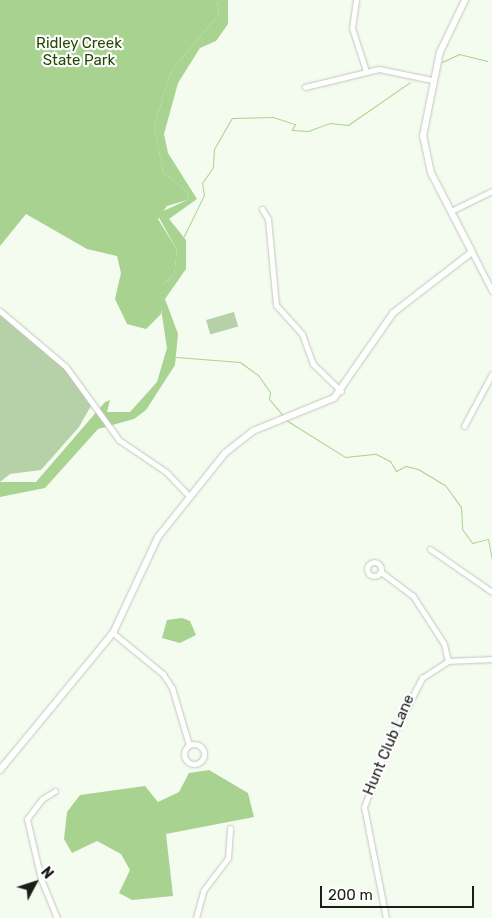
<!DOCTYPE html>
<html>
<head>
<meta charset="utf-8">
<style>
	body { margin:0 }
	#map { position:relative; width:492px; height:918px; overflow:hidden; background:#f4fbef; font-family:Rubik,sans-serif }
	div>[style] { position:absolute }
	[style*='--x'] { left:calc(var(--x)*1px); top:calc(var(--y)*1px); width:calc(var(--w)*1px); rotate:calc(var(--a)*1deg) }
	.green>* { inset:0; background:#b6d1a7; transform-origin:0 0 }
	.forest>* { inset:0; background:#a8d28f }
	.water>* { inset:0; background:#a9d390 }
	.stream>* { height:1px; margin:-0.5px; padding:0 0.5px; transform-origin:0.5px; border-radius:0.5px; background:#a9d390 }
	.roads { filter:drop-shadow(0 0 1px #c1c8bd) drop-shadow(0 0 1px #c1c8bd) }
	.minor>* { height:5px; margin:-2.5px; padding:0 2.5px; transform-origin:2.5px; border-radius:2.5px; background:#fff }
	.minor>.ring { margin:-2.5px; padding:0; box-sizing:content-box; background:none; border:5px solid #fff; border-radius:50% }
	.tertiary>* { height:6px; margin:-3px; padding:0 3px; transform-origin:3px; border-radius:3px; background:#fff }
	span { translate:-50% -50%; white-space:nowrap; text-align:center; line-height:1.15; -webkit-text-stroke:4.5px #fff; paint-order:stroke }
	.park-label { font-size:15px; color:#254900 }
	.street-label { font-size:15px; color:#1b1d19 }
	.north { position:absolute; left:10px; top:858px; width:50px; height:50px; -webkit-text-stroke:4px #fff; paint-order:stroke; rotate:50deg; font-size:14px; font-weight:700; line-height:20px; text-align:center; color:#1b1d19 }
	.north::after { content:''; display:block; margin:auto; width:18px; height:22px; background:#1b1d19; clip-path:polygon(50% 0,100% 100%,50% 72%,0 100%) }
	.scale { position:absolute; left:320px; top:886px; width:154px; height:22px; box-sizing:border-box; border:2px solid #1b1d19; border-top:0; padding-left:6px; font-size:15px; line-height:18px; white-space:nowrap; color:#1b1d19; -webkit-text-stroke:4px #fff; paint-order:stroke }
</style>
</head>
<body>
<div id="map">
	<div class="green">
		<i style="left:234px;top:312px;width:15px;height:29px;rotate:74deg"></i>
		<i style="clip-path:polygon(0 313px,65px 369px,92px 404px,79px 427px,41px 470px,10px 474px,0 482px)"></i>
	</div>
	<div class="forest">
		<i style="clip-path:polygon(0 0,217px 0,219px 14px,171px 71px,154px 126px,163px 172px,189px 194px,187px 200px,167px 206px,158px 219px,177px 250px,174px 276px,162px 284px,161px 314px,146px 329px,127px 324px,115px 299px,121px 273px,117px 256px,87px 249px,26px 214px,0 246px)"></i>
		<i style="clip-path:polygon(209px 770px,248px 793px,254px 817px,166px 834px,173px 896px,132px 900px,119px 893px,130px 870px,121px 854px,97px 841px,72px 853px,64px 839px,67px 812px,80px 795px,145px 786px,158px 802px,179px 792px,189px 773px)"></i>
	</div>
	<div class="water">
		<i style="clip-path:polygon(217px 0,228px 0,228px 24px,216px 41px,200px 48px,178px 83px,164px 134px,168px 153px,197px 199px,169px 219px,186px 240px,186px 269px,165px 299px,178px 334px,175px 365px,146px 410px,134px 419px,98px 429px,45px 488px,0 497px,0 482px,36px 482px,105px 402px,110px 400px,107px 412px,130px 412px,157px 382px,167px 348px,159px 296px,162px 284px,174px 276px,177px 250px,157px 214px,187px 200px,189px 194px,163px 172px,154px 126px,171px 71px,219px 14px)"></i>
		<i style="clip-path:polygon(182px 618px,190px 621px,196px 635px,180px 643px,162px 638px,167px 620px)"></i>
	</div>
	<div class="stream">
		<i style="--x:442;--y:62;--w:19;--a:-25"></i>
		<i style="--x:459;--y:54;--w:29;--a:14"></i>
		<i style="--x:184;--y:236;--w:46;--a:-64"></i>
		<i style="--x:204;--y:195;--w:12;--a:-99"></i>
		<i style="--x:202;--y:183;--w:19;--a:-55"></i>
		<i style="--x:213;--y:167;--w:18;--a:-87"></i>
		<i style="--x:214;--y:149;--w:36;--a:-60"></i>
		<i style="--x:232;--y:118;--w:41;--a:-1.4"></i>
		<i style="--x:273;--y:117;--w:23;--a:18"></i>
		<i style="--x:295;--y:124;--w:7;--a:117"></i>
		<i style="--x:292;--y:130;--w:16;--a:4"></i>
		<i style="--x:308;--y:131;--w:23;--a:-20"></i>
		<i style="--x:330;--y:123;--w:18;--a:6"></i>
		<i style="--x:348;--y:125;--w:75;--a:-34.7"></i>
		<i style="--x:176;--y:357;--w:64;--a:4.5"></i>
		<i style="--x:240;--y:362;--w:22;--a:36"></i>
		<i style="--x:258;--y:375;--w:21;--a:55"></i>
		<i style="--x:270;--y:392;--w:7;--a:98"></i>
		<i style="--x:269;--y:399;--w:23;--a:50"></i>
		<i style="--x:286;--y:420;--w:70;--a:32.1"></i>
		<i style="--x:345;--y:457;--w:31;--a:-6"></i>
		<i style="--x:376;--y:454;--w:16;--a:27"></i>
		<i style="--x:390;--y:461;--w:12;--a:59"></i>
		<i style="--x:396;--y:471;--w:11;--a:-27"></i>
		<i style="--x:406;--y:466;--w:12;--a:14"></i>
		<i style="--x:418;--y:469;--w:31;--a:31"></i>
		<i style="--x:445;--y:485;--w:27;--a:54"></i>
		<i style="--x:461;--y:507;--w:22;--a:87"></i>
		<i style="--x:462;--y:529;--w:17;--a:54"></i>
		<i style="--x:472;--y:543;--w:16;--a:-14"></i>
		<i style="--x:488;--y:539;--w:20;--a:79"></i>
	</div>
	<div class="roads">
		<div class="minor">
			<i style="--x:356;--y:0;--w:28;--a:98"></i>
			<i style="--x:352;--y:28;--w:45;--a:72"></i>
			<i style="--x:305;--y:87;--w:76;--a:-13.7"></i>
			<i style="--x:379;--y:69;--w:54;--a:11.7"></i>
			<i style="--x:262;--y:209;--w:12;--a:59"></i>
			<i style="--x:268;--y:219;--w:86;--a:84.7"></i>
			<i style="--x:276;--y:305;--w:39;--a:48"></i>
			<i style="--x:302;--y:334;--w:32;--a:70"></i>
			<i style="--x:313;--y:364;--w:39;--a:44"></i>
			<i style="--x:451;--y:211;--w:46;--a:-26"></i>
			<i style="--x:472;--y:252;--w:44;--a:62.9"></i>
			<i style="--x:0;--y:311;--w:87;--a:40.3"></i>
			<i style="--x:66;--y:367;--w:90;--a:54"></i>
			<i style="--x:119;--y:440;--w:57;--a:34.2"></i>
			<i style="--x:166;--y:472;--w:32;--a:46"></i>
			<i style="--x:464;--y:426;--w:59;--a:-61.7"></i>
			<i style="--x:430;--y:549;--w:75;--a:34.7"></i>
			<i class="ring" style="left:367px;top:562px;width:9px;height:9px"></i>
			<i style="--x:381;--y:572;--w:40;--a:37"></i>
			<i style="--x:413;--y:596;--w:57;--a:57.1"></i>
			<i style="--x:444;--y:644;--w:17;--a:77"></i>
			<i style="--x:113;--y:633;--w:65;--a:39.4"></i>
			<i style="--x:163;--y:674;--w:17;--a:57"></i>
			<i style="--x:172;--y:688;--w:59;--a:73.4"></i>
			<i class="ring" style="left:184px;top:744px;width:15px;height:15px"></i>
			<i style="--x:55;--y:791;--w:15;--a:148"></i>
			<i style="--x:42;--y:799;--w:25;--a:127"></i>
			<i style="--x:27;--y:819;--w:62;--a:76.9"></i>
			<i style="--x:41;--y:879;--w:42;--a:67.7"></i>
			<i style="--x:196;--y:918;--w:28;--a:-75"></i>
			<i style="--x:203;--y:891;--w:41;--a:-52.9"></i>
			<i style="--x:228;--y:858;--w:30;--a:-86"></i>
			<i style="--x:386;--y:918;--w:113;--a:-101.2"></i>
			<i style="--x:364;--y:807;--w:63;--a:-69.6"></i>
			<i style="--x:386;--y:748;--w:79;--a:-62.8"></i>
			<i style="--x:422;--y:678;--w:31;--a:-33"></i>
			<i style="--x:448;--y:661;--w:44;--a:-2.6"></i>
		</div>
		<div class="tertiary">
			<i style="--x:0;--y:770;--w:178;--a:-50.5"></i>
			<i style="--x:113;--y:633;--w:106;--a:-64.9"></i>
			<i style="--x:158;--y:537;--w:107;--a:-51.4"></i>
			<i style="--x:225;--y:453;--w:36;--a:-38"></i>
			<i style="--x:253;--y:431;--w:87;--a:-22.2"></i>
			<i style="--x:334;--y:398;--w:103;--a:-55.2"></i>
			<i style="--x:393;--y:313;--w:100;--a:-37.7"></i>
			<i style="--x:472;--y:252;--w:89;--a:-117.4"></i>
			<i style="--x:431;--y:173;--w:38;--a:-102"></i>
			<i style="--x:423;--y:136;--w:86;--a:-78.6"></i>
			<i style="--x:440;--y:52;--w:58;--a:-64.3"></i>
		</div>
	</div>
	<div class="park-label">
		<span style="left:79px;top:52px">Ridley Creek<br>State Park</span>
	</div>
	<div class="street-label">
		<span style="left:389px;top:745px;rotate:-67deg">Hunt Club Lane</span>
	</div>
	<div class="north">N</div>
	<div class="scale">200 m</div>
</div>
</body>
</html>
